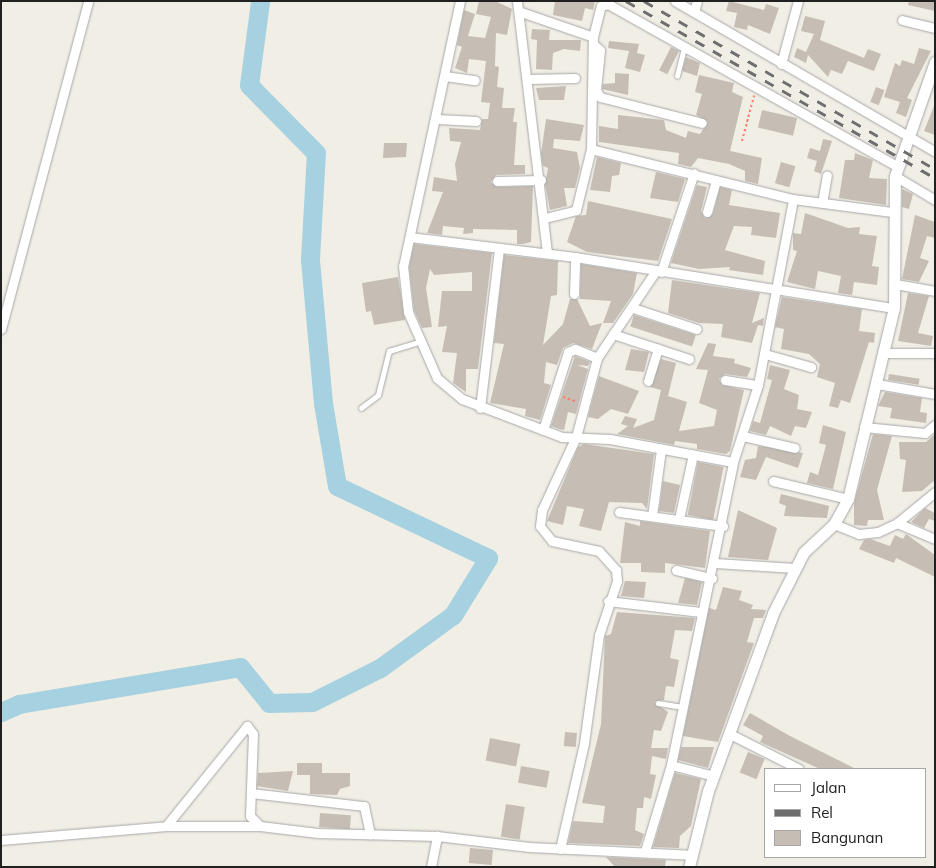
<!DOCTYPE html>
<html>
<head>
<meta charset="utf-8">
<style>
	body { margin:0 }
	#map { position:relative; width:936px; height:868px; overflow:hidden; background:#f1eee6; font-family:Mulish,sans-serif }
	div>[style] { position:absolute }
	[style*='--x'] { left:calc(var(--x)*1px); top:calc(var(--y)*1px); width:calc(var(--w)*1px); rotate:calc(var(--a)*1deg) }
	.river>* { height:19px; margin:-9.5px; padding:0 9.5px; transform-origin:9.5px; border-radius:9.5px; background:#a6d1e0 }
	.building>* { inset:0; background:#c6beb5; transform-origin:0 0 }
	.path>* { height:2px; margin-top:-1px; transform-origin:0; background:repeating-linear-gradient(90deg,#fe7d6a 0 2.5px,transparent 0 5px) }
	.roads { filter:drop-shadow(0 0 1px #a7a7a7) drop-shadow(0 0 1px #a7a7a7) }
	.service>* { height:4.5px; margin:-2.25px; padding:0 2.25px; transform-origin:2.25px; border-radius:2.25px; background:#fff }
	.minor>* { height:9px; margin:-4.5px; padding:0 4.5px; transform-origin:4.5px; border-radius:4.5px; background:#fff }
	.tertiary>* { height:11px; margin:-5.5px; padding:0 5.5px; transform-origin:5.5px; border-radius:5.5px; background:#fff }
	.rail>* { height:3px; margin-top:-1.5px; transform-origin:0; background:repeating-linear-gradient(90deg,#6e6e6e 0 10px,transparent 0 20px) }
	span { translate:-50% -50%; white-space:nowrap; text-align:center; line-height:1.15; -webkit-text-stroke:4.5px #fff; paint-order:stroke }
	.frame { position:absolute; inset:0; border:2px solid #202020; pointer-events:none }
	.legend { position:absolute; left:764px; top:768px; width:162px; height:90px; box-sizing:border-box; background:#fff; border:1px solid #a6a6a6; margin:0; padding:6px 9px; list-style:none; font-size:15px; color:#202020 }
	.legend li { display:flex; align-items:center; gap:10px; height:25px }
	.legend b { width:25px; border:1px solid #a6a6a6 }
</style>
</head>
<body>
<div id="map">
	<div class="river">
		<i style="--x:1;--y:712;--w:20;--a:-24"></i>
		<i style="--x:19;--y:704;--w:224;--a:-9.5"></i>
		<i style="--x:240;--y:667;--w:46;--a:51.1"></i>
		<i style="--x:269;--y:703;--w:43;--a:-1.3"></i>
		<i style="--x:312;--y:702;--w:76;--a:-26.6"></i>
		<i style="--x:380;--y:668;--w:90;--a:-36"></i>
		<i style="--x:453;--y:615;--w:67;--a:-58.4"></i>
		<i style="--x:488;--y:558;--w:167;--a:-154.5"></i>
		<i style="--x:337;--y:486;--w:84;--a:-99.6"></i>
		<i style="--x:323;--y:403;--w:145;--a:-95.2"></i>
		<i style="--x:310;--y:259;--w:106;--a:-86.8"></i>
		<i style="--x:316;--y:153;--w:95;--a:-134.6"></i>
		<i style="--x:249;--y:85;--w:85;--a:-82.5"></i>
	</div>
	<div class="building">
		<i style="clip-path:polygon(479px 1px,495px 1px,512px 9px,507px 35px,496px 33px,495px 66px,499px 67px,497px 87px,504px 88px,502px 108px,515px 108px,513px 122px,517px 122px,514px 165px,525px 165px,525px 174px,496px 175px,491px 182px,497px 187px,533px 186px,531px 242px,523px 244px,517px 244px,517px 230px,473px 229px,473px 233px,463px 234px,464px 228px,443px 226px,442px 235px,427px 233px,443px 192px,432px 191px,434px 177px,457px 181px,455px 164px,461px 142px,450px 141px,449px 128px,480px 130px,482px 119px,488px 119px,490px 103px,481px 102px,486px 61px,469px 59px,467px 73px,455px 68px,462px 47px,457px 45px,464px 10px,475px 14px,468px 36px,485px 38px,491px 17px,476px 14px)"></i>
		<i style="clip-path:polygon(555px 1px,595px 1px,593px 10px,585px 8px,582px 21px,553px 15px)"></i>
		<i style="clip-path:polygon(729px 1px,764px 10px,766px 4px,779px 8px,770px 34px,748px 25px,747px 30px,734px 27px,737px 13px,726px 11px)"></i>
		<i style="clip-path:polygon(909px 1px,935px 1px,935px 11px,908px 5px)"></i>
		<i style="clip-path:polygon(805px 16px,825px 21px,820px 40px,864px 58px,868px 49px,881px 54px,874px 71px,848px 61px,842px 74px,831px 70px,828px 77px,808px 55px,806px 63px,794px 57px,797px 48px,806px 52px,814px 34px,801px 31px)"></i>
		<i style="clip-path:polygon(532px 29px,550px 30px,549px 40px,581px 40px,580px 51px,564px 49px,553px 53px,552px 70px,536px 69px,537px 40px,531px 39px)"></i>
		<i style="clip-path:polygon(609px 41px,639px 44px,637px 53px,645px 55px,640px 72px,625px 68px,629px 51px,608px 48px)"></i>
		<i style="left:671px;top:47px;width:9px;height:26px;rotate:27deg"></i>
		<i style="clip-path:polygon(919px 48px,931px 51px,907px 98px,912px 100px,906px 117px,896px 113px,900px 102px,884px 97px,895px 63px,900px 66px,902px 60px,914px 64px)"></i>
		<i style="clip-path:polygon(686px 57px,700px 63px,697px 76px,682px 71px)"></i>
		<i style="clip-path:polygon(615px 73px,629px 74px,628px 95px,602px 89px,603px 84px,615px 83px)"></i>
		<i style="clip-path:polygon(699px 75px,734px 83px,732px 92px,743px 97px,730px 151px,762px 158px,758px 184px,745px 181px,745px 171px,729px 164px,698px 158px,691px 167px,678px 164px,679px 153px,599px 142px,599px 126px,618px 129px,618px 115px,664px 120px,666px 130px,686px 138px,688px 131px,700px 134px,708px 122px,696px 115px,702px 94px,695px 92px)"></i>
		<i style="clip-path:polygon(566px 86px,564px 100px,539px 100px,536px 88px)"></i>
		<i style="left:876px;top:87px;width:9px;height:16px;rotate:21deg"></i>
		<i style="clip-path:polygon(934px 106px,935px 106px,935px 135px,924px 131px)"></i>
		<i style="left:762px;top:110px;width:36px;height:18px;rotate:13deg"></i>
		<i style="clip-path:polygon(546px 119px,584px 125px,580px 141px,554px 139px,553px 148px,577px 152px,580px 168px,575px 188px,564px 188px,567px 206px,550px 210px,545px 184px,548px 168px,543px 166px,541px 154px)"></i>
		<i style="clip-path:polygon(823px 139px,832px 141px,821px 174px,814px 171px,817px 161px,807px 158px,810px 148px,820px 151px)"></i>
		<i style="clip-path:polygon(384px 143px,407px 143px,406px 157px,383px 158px)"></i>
		<i style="clip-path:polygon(855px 153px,873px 160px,869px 178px,887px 179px,886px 205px,839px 198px,845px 160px,854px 160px)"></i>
		<i style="clip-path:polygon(597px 157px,621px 163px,619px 175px,612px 176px,610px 192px,590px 190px)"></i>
		<i style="left:781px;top:162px;width:15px;height:22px;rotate:16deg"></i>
		<i style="clip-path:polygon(656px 172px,685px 179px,678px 202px,650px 198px)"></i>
		<i style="clip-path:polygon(697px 185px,707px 187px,701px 211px,705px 218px,713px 214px,720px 187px,732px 190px,729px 205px,780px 213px,776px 238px,751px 235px,752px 227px,734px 226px,725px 250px,765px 261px,763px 275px,729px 270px,730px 267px,699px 269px,671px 263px)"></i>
		<i style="clip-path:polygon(902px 189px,913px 194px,909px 209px,902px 207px)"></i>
		<i style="clip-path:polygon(588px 201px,672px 219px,658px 261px,587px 252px,567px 242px,576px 216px,586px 215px)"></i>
		<i style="clip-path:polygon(805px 213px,848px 228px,860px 227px,859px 234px,877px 236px,872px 266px,879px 267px,877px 285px,854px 282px,852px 295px,838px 293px,841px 276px,818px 271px,815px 289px,787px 282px,797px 251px,793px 250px,793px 233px,801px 234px)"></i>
		<i style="clip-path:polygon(915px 215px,935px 222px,935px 238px,927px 236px,920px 258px,929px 261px,919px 282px,902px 279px)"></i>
		<i style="clip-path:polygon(414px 244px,492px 253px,478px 369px,466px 369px,466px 392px,453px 383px,457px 353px,442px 352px,447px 326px,438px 327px,442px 291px,472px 291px,472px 272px,434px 275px,430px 269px,426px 288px,432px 327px,422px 328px,414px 310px,409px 266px)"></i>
		<i style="clip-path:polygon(504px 255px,558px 261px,557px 295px,551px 296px,543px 345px,563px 324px,570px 299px,577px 299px,590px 326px,602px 323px,592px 349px,573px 343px,563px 348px,557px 365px,546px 362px,544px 383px,551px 385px,540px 420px,525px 416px,526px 409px,490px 403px,504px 344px,494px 343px)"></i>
		<i style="clip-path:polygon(581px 264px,637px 273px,633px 294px,613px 323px,603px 323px,611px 301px,580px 299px)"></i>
		<i style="clip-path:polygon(398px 277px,405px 320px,374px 325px,371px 311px,366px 312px,362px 283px)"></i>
		<i style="clip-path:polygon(672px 280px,760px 293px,752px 323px,764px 318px,763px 326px,758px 325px,752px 343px,721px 337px,723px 324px,699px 323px,668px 313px)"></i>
		<i style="clip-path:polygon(908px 293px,929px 296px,918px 333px,933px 336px,931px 346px,898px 341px)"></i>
		<i style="clip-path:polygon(782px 297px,862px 309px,859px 331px,875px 333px,874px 343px,869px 342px,850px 403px,841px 400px,838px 408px,829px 406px,835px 383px,817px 377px,820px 364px,809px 354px,781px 349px,784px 329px,775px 327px)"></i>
		<i style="left:634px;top:315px;width:65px;height:12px;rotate:18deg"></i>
		<i style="clip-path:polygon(708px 343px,716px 344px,713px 356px,735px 359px,734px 363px,751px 368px,747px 377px,725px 374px,719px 379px,722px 385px,744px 390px,730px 451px,726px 454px,697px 449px,697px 444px,675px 441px,674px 445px,617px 434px,628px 426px,621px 424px,625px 416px,637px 419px,633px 428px,654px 420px,661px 390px,650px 387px,661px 359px,676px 363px,668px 396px,687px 402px,679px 431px,714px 426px,717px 410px,699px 403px,708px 370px,696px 369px)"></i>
		<i style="clip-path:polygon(631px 349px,649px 352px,644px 372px,625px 370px)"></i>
		<i style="clip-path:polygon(575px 356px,590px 362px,588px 366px,577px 365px,588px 369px,576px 414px,568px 412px,564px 430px,559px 429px,551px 426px)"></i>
		<i style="clip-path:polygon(770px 365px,790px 370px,784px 389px,799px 395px,797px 409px,812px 412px,806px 428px,795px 426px,791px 436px,770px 426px,766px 435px,750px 431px,753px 421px,760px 423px,772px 380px,767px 379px)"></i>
		<i style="left:889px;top:374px;width:31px;height:6px;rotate:9deg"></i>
		<i style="clip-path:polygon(599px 376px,639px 391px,628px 414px,611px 409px,598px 419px,588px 417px)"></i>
		<i style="clip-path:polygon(885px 392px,922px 398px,920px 412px,927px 413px,926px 423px,890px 418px,892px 408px,878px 406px)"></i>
		<i style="clip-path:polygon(823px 425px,846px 432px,833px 489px,807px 483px,810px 472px,818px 475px,826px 445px,819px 443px)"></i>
		<i style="clip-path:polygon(873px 434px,892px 436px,877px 490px,884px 520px,868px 520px,867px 526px,854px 525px,854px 503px)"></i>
		<i style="clip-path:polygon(935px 434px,935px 480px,922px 491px,902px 492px,906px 460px,900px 459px,899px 442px,926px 442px)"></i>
		<i style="clip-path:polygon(584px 444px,654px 454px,647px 509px,642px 503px,609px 502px,601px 531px,579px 526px,584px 509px,567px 506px,563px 525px,547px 521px,578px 447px)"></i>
		<i style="clip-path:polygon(758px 446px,803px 453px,798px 468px,766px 457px,756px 480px,740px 477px,745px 460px,756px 458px)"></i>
		<i style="left:698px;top:462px;width:26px;height:54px;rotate:11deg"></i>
		<i style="clip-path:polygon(663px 481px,680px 485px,674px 513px,659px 511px)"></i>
		<i style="clip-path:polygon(781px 494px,829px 506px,827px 518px,784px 516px,786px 506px,779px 503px)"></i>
		<i style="clip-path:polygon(925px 508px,935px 513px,935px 521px,929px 519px,924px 528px,911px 522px)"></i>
		<i style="clip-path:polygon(738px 510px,777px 528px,768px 560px,728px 557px)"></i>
		<i style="clip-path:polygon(640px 521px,710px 531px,705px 568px,665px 563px,665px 573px,641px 572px,641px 563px,620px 563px,625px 522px,640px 526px)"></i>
		<i style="clip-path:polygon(906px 534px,935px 555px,935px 577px,896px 558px,894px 563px,859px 549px,864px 540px,870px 539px,890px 546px,895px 535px,903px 539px)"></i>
		<i style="clip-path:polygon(685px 578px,702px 582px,697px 605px,678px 603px)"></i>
		<i style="clip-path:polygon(625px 581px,646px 582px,644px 598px,621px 596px)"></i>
		<i style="clip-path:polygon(723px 587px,742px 591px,739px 600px,753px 605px,751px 609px,766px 610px,763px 618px,754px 618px,747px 642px,754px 643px,718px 742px,683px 736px,709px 608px,716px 610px)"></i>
		<i style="clip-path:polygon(617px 612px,695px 618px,692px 631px,675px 630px,670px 658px,679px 660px,674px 687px,666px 686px,664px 700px,654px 702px,668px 712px,661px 731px,654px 730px,651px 748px,668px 748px,666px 759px,652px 756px,650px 774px,656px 775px,651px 799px,644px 797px,643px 808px,637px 808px,635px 830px,644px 834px,640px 846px,568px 843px,573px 821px,603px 823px,605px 806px,582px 803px,601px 724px,605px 636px,611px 634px)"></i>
		<i style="clip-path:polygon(750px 713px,790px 736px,856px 769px,820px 769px,760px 742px,763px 736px,743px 725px)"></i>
		<i style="left:565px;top:732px;width:12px;height:14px;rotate:5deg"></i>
		<i style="left:490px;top:738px;width:31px;height:23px;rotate:11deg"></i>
		<i style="clip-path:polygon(681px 747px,714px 747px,708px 768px,678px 760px)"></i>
		<i style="left:748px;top:752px;width:18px;height:22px;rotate:22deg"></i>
		<i style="clip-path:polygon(297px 763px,322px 763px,322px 773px,350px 773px,350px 786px,340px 789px,337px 795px,310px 794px,310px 775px,297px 775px)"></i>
		<i style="left:521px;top:766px;width:29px;height:17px;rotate:10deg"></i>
		<i style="clip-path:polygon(293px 771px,288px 791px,257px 786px,258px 773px)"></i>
		<i style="clip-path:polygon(675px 773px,701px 779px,691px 826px,680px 836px,679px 848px,653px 847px)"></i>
		<i style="left:506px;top:804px;width:19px;height:33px;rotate:9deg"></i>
		<i style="left:320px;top:813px;width:31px;height:14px;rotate:4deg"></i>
		<i style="left:470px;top:848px;width:23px;height:15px;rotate:5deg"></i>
		<i style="clip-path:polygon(606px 857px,666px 860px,665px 867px,615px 867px)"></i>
	</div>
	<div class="path">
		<i style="--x:742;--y:141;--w:47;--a:-75.1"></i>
		<i style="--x:563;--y:397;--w:13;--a:18"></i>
	</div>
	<div class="roads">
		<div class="service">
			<i style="--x:677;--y:76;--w:30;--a:-76"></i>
			<i style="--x:361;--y:408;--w:21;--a:-37"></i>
			<i style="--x:378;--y:395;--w:45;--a:-76"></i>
			<i style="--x:389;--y:351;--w:31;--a:-17"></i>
			<i style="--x:658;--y:703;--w:25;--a:9"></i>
		</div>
		<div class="minor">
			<i style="--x:460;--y:1;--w:271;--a:102.1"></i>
			<i style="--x:403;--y:266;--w:46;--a:83.8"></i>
			<i style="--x:408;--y:312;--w:72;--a:66.3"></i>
			<i style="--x:437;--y:378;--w:33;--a:40"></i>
			<i style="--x:462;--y:399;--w:107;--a:20.8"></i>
			<i style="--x:562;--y:437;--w:48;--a:2.4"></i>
			<i style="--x:610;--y:439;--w:125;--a:10.6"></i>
			<i style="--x:517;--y:1;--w:254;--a:83.2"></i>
			<i style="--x:675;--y:1;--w:301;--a:30.1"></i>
			<i style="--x:521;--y:12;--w:76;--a:19.1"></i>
			<i style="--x:694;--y:12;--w:11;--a:-75"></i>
			<i style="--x:902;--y:20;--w:34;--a:14"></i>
			<i style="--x:593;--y:44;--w:9;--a:41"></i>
			<i style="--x:600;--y:50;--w:40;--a:95.7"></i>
			<i style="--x:596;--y:90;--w:8;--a:60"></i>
			<i style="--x:600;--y:97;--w:105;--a:14.3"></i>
			<i style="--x:781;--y:64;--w:65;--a:-74.9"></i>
			<i style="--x:445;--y:76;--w:30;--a:8"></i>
			<i style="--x:528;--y:79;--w:47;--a:-1.2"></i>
			<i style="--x:437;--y:119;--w:39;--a:3"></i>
			<i style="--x:895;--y:176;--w:47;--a:31"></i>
			<i style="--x:497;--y:181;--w:44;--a:-1.3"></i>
			<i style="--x:822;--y:203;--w:28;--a:-80"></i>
			<i style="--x:707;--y:212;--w:33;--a:-74"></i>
			<i style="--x:892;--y:212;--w:100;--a:-172.5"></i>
			<i style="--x:793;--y:199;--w:208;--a:-166.1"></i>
			<i style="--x:591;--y:149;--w:112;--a:-89"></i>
			<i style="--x:593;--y:37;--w:32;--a:-76"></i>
			<i style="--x:601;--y:6;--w:7;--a:-16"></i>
			<i style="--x:608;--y:4;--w:333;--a:29.3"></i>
			<i style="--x:545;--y:218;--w:32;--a:-14"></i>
			<i style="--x:576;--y:210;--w:63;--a:-76.2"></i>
			<i style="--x:410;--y:237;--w:166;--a:6.9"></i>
			<i style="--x:575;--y:257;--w:323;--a:9.1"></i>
			<i style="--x:661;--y:272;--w:104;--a:-71.6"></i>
			<i style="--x:895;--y:284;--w:41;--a:9.9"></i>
			<i style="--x:574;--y:294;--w:37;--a:-88"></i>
			<i style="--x:633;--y:308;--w:67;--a:18.2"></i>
			<i style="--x:1;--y:329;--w:339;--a:-75.1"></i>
			<i style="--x:613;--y:334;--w:80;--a:18.2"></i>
			<i style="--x:882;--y:353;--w:53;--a:0"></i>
			<i style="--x:765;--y:354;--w:48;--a:15.8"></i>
			<i style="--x:725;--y:380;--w:33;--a:9"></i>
			<i style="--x:648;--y:381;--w:34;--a:-73"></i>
			<i style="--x:877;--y:384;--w:59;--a:9.8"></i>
			<i style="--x:480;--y:408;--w:161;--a:-83.2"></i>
			<i style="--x:864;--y:427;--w:61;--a:5.6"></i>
			<i style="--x:925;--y:433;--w:13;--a:-39"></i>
			<i style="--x:543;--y:430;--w:82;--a:-72.2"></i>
			<i style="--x:568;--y:352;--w:8;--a:-23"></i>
			<i style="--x:575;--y:349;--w:24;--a:22"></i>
			<i style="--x:743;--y:436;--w:53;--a:13"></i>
			<i style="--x:576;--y:437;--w:82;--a:-75.1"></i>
			<i style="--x:597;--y:358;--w:104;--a:-56"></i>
			<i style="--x:773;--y:481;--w:77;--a:13.5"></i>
			<i style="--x:619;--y:512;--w:105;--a:7.7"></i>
			<i style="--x:652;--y:516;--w:68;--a:-82.3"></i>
			<i style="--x:679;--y:519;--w:66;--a:-77.8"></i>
			<i style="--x:897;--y:523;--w:41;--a:22.8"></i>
			<i style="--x:834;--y:524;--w:27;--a:22"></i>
			<i style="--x:859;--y:534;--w:19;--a:-6"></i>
			<i style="--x:878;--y:532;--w:21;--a:-25"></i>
			<i style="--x:897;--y:523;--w:49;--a:-39.2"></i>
			<i style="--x:715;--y:563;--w:80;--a:3.6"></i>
			<i style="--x:676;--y:570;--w:37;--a:13"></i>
			<i style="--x:608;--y:601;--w:93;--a:6.8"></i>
			<i style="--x:730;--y:734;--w:77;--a:26.9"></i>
			<i style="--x:671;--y:765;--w:44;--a:14.3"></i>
			<i style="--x:251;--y:793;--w:114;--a:6.6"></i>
			<i style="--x:364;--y:806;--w:29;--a:78"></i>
			<i style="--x:166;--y:826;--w:94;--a:0"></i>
			<i style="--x:1;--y:840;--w:166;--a:-4.8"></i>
			<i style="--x:166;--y:826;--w:129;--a:-51"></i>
			<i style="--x:247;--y:726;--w:10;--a:53"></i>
			<i style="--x:253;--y:734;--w:82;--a:92.1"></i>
			<i style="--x:250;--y:816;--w:14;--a:45"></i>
			<i style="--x:260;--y:826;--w:58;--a:6.9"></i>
			<i style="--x:318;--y:833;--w:119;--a:1.4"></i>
			<i style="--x:437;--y:836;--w:93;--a:6.8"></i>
			<i style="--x:529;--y:847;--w:161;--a:2.8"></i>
			<i style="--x:560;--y:849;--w:109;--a:-77.2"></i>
			<i style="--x:584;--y:743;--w:109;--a:-82.1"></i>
			<i style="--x:599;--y:635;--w:57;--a:-71.6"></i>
			<i style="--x:617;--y:581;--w:11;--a:-95"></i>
			<i style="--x:616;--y:570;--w:25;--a:-132"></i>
			<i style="--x:599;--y:551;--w:48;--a:-168"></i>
			<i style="--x:552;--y:541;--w:19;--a:-129"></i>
			<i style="--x:540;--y:526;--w:16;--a:-83"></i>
			<i style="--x:542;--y:510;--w:78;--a:-65.1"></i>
			<i style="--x:645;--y:851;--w:90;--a:-73.2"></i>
			<i style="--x:671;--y:765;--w:309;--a:-78.4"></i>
			<i style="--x:733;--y:462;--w:81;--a:-72"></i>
			<i style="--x:758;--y:385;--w:189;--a:-79.3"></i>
			<i style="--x:431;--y:867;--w:32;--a:-79"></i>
		</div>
		<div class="tertiary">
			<i style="--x:689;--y:867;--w:78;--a:-76"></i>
			<i style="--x:708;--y:791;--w:189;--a:-69.9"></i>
			<i style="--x:773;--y:613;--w:68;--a:-63.1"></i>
			<i style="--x:804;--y:552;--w:41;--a:-43"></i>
			<i style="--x:834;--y:524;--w:29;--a:-61"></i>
			<i style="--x:848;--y:499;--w:196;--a:-76.5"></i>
			<i style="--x:894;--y:308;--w:132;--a:-89.6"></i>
			<i style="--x:895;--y:176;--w:121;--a:-70.7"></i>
		</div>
	</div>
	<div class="rail">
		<i style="--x:626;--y:1;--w:356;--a:29.8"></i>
		<i style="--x:644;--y:1;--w:336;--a:30"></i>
	</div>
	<div class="frame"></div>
	<ul class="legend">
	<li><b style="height:6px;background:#fff"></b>Jalan</li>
	<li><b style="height:6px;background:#6e6e6e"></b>Rel</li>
	<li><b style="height:14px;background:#c6beb5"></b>Bangunan</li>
	</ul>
</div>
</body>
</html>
